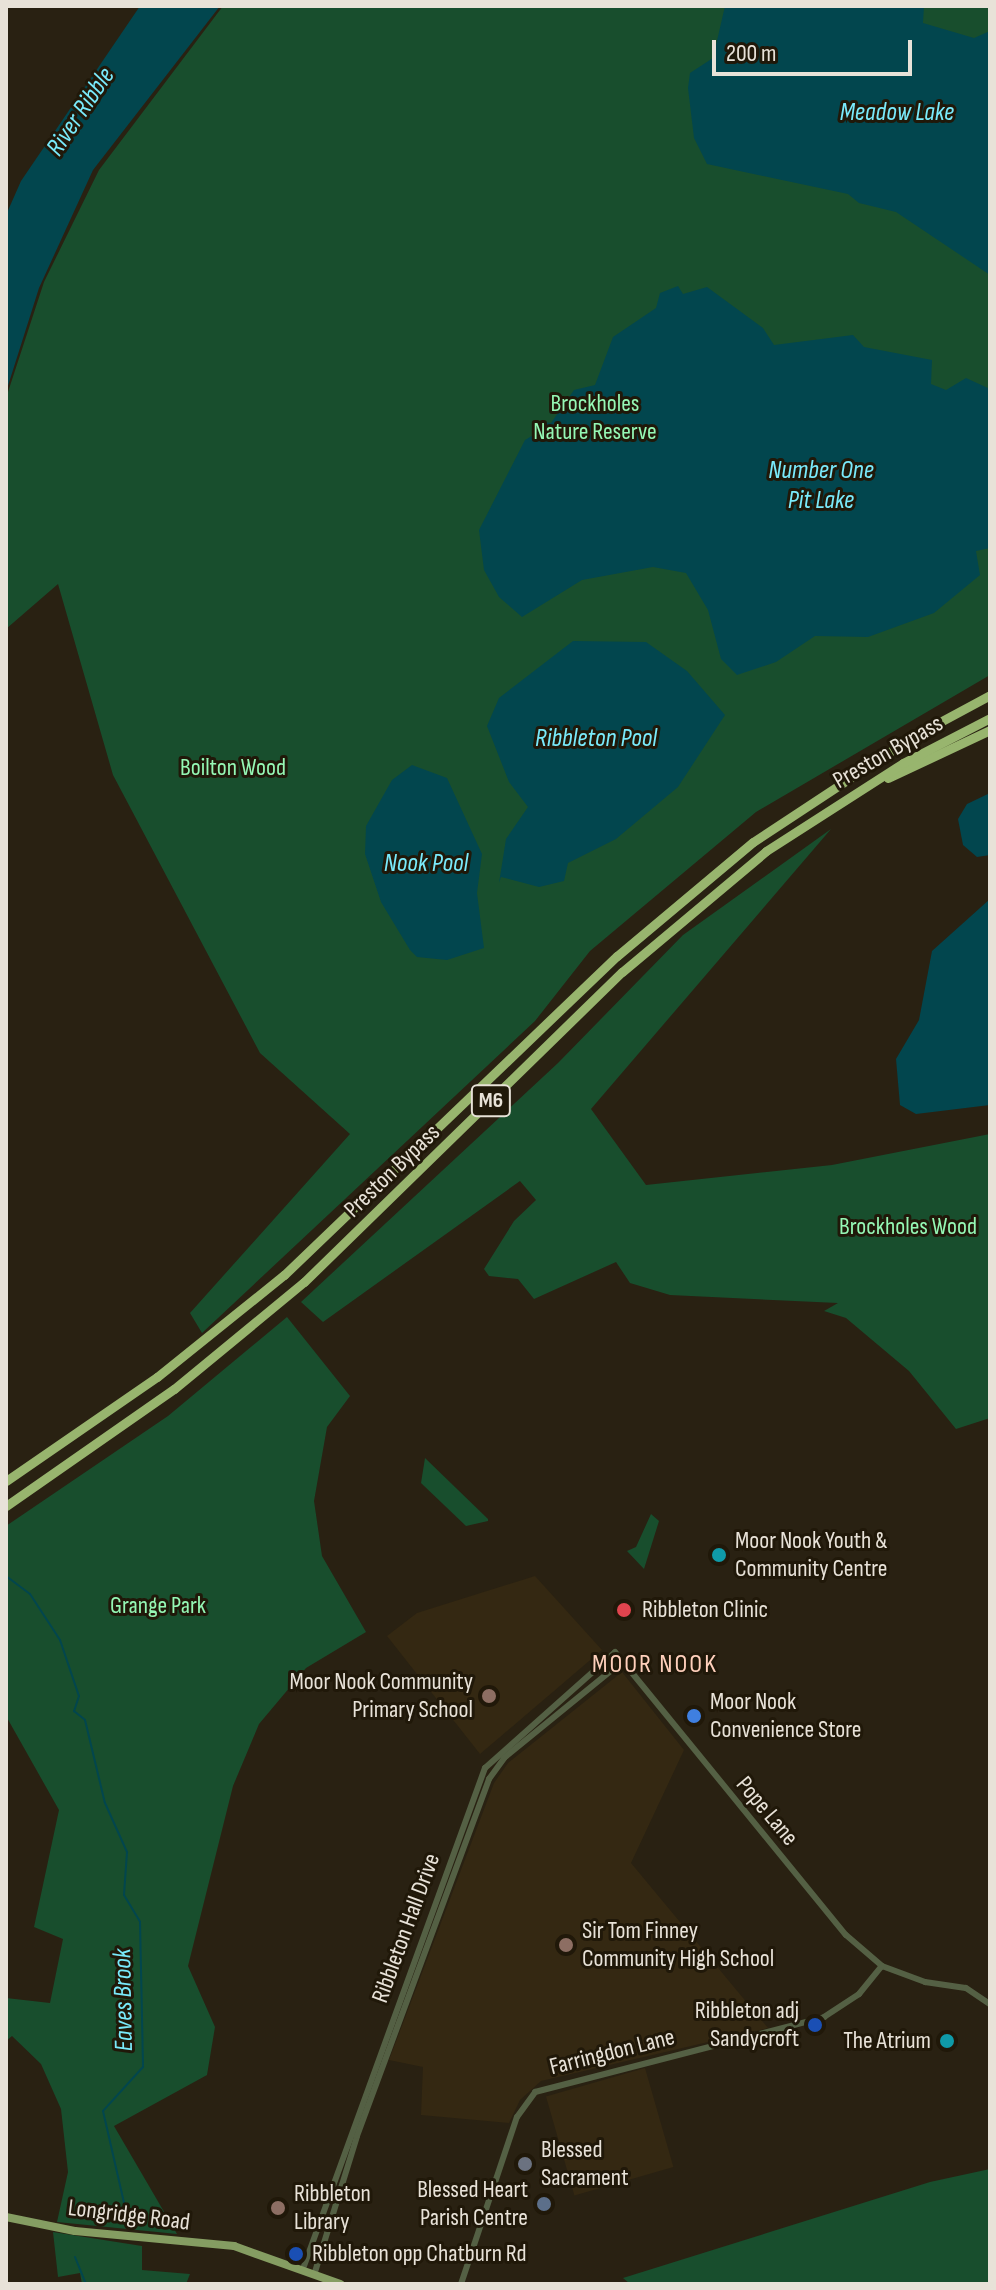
<!DOCTYPE html>
<html>
<head>
<meta charset="utf-8">
<style>
	body { margin:0 }
	#map { position:relative; width:996px; height:2290px; overflow:hidden; background:#292112; font-family:"Sofia Sans Condensed",sans-serif }
	div>[style] { position:absolute }
	[style*='--x'] { left:calc(var(--x)*1px); top:calc(var(--y)*1px); width:calc(var(--w)*1px); rotate:calc(var(--a)*1deg) }
	.built>* { inset:0; background:#342812; transform-origin:0 0 }
	.green>* { inset:0; background:#184e2d }
	.water>* { inset:0; background:#02464e }
	.stream>* { height:2px; margin:-1px; padding:0 1px; transform-origin:1px; border-radius:1px; background:#02464e }
	.minor>* { height:6px; margin:-3px; padding:0 3px; transform-origin:3px; border-radius:3px; background:#546044 }
	.major>* { height:8px; margin:-4px; padding:0 4px; transform-origin:4px; border-radius:4px; background:#859d62 }
	.highway>* { height:9px; margin:-4.5px; padding:0 4.5px; transform-origin:4.5px; border-radius:4.5px; background:#98b56e }
	.dots>* { width:22px; height:22px; translate:-50% -50%; box-sizing:border-box; border:4px solid #201809; border-radius:50% }
	span { translate:-50% -50%; white-space:nowrap; text-align:center; line-height:1.15; -webkit-text-stroke:6px #201809; paint-order:stroke }
	.shield-label span { padding:2px 6px; background:#201809; border:2px solid; border-radius:6px; -webkit-text-stroke-width:0 }
	.shield-label { font-size:22px; color:#e8e2d8; font-weight:700 }
	.park-label { font-size:24px; color:#95f8b5 }
	.street-label { font-size:24px; color:#e8e2d8 }
	.poi-label { font-size:24px; color:#e8e2d8 }
	.left { translate:0 -50%; text-align:left }
	.right { translate:-100% -50%; text-align:right }
	.water-label { font-size:26px; color:#79eafb; font-style:italic }
	.neighbourhood-label { font-size:26px; color:#ffd0bc; letter-spacing:2px }
	.frame { position:absolute; inset:0; border:8px solid #e8e2d8; pointer-events:none }
	.scale { position:absolute; left:712px; top:40px; width:200px; height:36px; box-sizing:border-box; border:4px solid #e8e2d8; border-top:0; padding-left:10px; font-size:24px; line-height:28px; white-space:nowrap; color:#e8e2d8; -webkit-text-stroke:6px #201809; paint-order:stroke }
</style>
</head>
<body>
<div id="map">
	<div class="built">
		<i style="clip-path:polygon(535px 1576px,602px 1650px,480px 1754px,387px 1636px,417px 1613px)"></i>
		<i style="clip-path:polygon(622px 1672px,684px 1750px,631px 1863px,768px 2028px,541px 2081px,520px 2100px,509px 2123px,421px 2115px,423px 2067px,389px 2060px,494px 1783px,508px 1763px)"></i>
		<i style="left:645px;top:2068px;width:103px;height:103px;rotate:74deg"></i>
	</div>
	<div class="green">
		<i style="clip-path:polygon(223px 6px,990px 6px,990px 675px,756px 812px,590px 951px,535px 1021px,202px 1333px,190px 1313px,350px 1134px,260px 1053px,113px 775px,58px 584px,6px 629px,6px 398px,44px 282px,99px 170px)"></i>
		<i style="clip-path:polygon(831px 829px,591px 1109px,646px 1185px,832px 1165px,990px 1134px,990px 1418px,956px 1429px,909px 1371px,846px 1318px,824px 1311px,838px 1303px,670px 1295px,630px 1283px,616px 1262px,534px 1299px,518px 1279px,489px 1276px,484px 1269px,514px 1221px,536px 1200px,520px 1181px,323px 1322px,301px 1302px,558px 1063px,683px 935px)"></i>
		<i style="clip-path:polygon(287px 1317px,350px 1396px,327px 1427px,314px 1501px,322px 1556px,366px 1632px,306px 1668px,259px 1724px,233px 1786px,188px 1966px,215px 2027px,207px 2075px,114px 2126px,177px 2234px,57px 2222px,68px 2172px,61px 2109px,41px 2064px,12px 2036px,6px 2041px,6px 1998px,50px 2003px,63px 1939px,34px 1927px,59px 1810px,6px 1716px,6px 1526px,168px 1416px)"></i>
		<i style="clip-path:polygon(425px 1458px,488px 1519px,488px 1521px,466px 1526px,421px 1483px)"></i>
		<i style="clip-path:polygon(651px 1514px,659px 1521px,644px 1569px,627px 1551px,636px 1547px)"></i>
		<i style="clip-path:polygon(990px 2169px,990px 2284px,630px 2284px,623px 2278px,930px 2182px)"></i>
		<i style="clip-path:polygon(53px 2232px,142px 2246px,142px 2270px,190px 2274px,186px 2284px,82px 2284px,80px 2273px,58px 2277px)"></i>
	</div>
	<div class="water">
		<i style="clip-path:polygon(140px 6px,220px 6px,93px 170px,39px 288px,6px 392px,6px 215px,21px 181px)"></i>
		<i style="clip-path:polygon(725px 6px,924px 6px,923px 23px,974px 38px,990px 31px,990px 275px,896px 212px,859px 203px,848px 194px,707px 164px,694px 138px,688px 88px,690px 73px,713px 58px)"></i>
		<i style="clip-path:polygon(678px 286px,683px 294px,707px 287px,763px 328px,774px 345px,853px 335px,864px 347px,932px 360px,931px 384px,946px 390px,966px 378px,990px 389px,990px 548px,976px 551px,980px 575px,934px 613px,868px 637px,815px 636px,776px 662px,737px 675px,721px 659px,708px 610px,686px 573px,653px 567px,582px 580px,522px 617px,499px 597px,484px 570px,479px 530px,525px 440px,540px 431px,540px 422px,551px 423px,574px 390px,595px 385px,613px 337px,656px 308px,660px 293px)"></i>
		<i style="clip-path:polygon(573px 641px,646px 642px,687px 671px,725px 715px,678px 787px,616px 839px,568px 863px,564px 881px,539px 887px,501px 877px,499px 883px,506px 839px,528px 807px,509px 782px,487px 726px,499px 698px)"></i>
		<i style="clip-path:polygon(412px 765px,447px 778px,482px 854px,477px 893px,484px 948px,447px 960px,417px 957px,410px 950px,381px 902px,365px 854px,366px 826px,392px 780px)"></i>
		<i style="clip-path:polygon(990px 793px,990px 855px,977px 857px,963px 845px,958px 819px,967px 804px)"></i>
		<i style="clip-path:polygon(990px 899px,990px 1105px,916px 1114px,900px 1105px,896px 1059px,919px 1020px,932px 951px)"></i>
	</div>
	<div class="stream">
		<i style="--x:6;--y:1576;--w:30;--a:37"></i>
		<i style="--x:30;--y:1594;--w:55;--a:56.9"></i>
		<i style="--x:60;--y:1640;--w:59;--a:71.3"></i>
		<i style="--x:79;--y:1696;--w:16;--a:108"></i>
		<i style="--x:74;--y:1711;--w:14;--a:39"></i>
		<i style="--x:85;--y:1720;--w:85;--a:76.5"></i>
		<i style="--x:105;--y:1803;--w:54;--a:65.8"></i>
		<i style="--x:127;--y:1852;--w:43;--a:94"></i>
		<i style="--x:124;--y:1895;--w:31;--a:59"></i>
		<i style="--x:140;--y:1922;--w:145;--a:88.8"></i>
		<i style="--x:143;--y:2067;--w:59;--a:132.3"></i>
		<i style="--x:103;--y:2111;--w:94;--a:77.1"></i>
		<i style="--x:75;--y:2257;--w:29;--a:68"></i>
	</div>
	<div class="minor">
		<i style="--x:304;--y:2266;--w:530;--a:-70.03"></i>
		<i style="--x:485;--y:1768;--w:174;--a:-41.7"></i>
		<i style="--x:615;--y:1652;--w:365;--a:50.8"></i>
		<i style="--x:846;--y:1935;--w:48;--a:40.7"></i>
		<i style="--x:882;--y:1966;--w:46;--a:20.4"></i>
		<i style="--x:925;--y:1982;--w:41;--a:8.3"></i>
		<i style="--x:966;--y:1988;--w:29;--a:34"></i>
		<i style="--x:315;--y:2272;--w:142;--a:-72.8"></i>
		<i style="--x:357;--y:2136;--w:381;--a:-69.7"></i>
		<i style="--x:489;--y:1779;--w:26;--a:-54"></i>
		<i style="--x:504;--y:1758;--w:154;--a:-39.2"></i>
		<i style="--x:461;--y:2284;--w:176;--a:-71.5"></i>
		<i style="--x:517;--y:2117;--w:31;--a:-54"></i>
		<i style="--x:535;--y:2092;--w:299;--a:-14.5"></i>
		<i style="--x:824;--y:2017;--w:42;--a:-33.3"></i>
		<i style="--x:859;--y:1994;--w:36;--a:-51"></i>
	</div>
	<div class="major">
		<i style="--x:6;--y:2217;--w:70;--a:11.5"></i>
		<i style="--x:75;--y:2231;--w:160;--a:5.4"></i>
		<i style="--x:234;--y:2246;--w:113;--a:19.7"></i>
	</div>
	<div class="highway">
		<i style="--x:888;--y:778;--w:113;--a:-25.2"></i>
		<i style="--x:6;--y:1481;--w:183;--a:-34.6"></i>
		<i style="--x:157;--y:1377;--w:163;--a:-38.8"></i>
		<i style="--x:284;--y:1275;--w:461;--a:-43.8"></i>
		<i style="--x:617;--y:956;--w:177;--a:-40"></i>
		<i style="--x:753;--y:842;--w:193;--a:-33.4"></i>
		<i style="--x:914;--y:736;--w:86;--a:-28.3"></i>
		<i style="--x:6;--y:1506;--w:205;--a:-34.9"></i>
		<i style="--x:174;--y:1389;--w:168;--a:-39.5"></i>
		<i style="--x:304;--y:1282;--w:444;--a:-44.3"></i>
		<i style="--x:622;--y:972;--w:188;--a:-40"></i>
		<i style="--x:766;--y:851;--w:163;--a:-32.7"></i>
		<i style="--x:903;--y:763;--w:98;--a:-27.3"></i>
	</div>
	<div class="dots">
		<i style="left:719px;top:1555px;background:#0f9aa8"></i>
		<i style="left:624px;top:1610px;background:#e0444e"></i>
		<i style="left:489px;top:1696px;background:#8d6e63"></i>
		<i style="left:694px;top:1716px;background:#3f7fe0"></i>
		<i style="left:566px;top:1945px;background:#8d6e63"></i>
		<i style="left:815px;top:2025px;background:#1a4fb4"></i>
		<i style="left:947px;top:2041px;background:#0f9aa8"></i>
		<i style="left:525px;top:2164px;background:#6b7280"></i>
		<i style="left:544px;top:2204px;background:#5c6f8a"></i>
		<i style="left:278px;top:2208px;background:#8d6e63"></i>
		<i style="left:296px;top:2254px;background:#1a4fb4"></i>
	</div>
	<div class="shield-label">
		<span style="left:491px;top:1101px">M6</span>
	</div>
	<div class="park-label">
		<span style="left:595px;top:418px">Brockholes<br>Nature Reserve</span>
		<span style="left:233px;top:768px">Boilton Wood</span>
		<span style="left:908px;top:1227px">Brockholes Wood</span>
		<span style="left:158px;top:1606px">Grange Park</span>
	</div>
	<div class="street-label">
		<span style="left:888px;top:752px;rotate:-30deg">Preston Bypass</span>
		<span style="left:392px;top:1171px;rotate:-44deg">Preston Bypass</span>
		<span style="left:767px;top:1811px;rotate:50deg">Pope Lane</span>
		<span style="left:406px;top:1928px;rotate:-70deg">Ribbleton Hall Drive</span>
		<span style="left:612px;top:2052px;rotate:-14deg">Farringdon Lane</span>
		<span style="left:129px;top:2215px;rotate:7deg">Longridge Road</span>
	</div>
	<div class="poi-label">
		<span class="left" style="left:735px;top:1555px">Moor Nook Youth &amp;<br>Community Centre</span>
		<span class="left" style="left:642px;top:1610px">Ribbleton Clinic</span>
		<span class="right" style="left:473px;top:1696px">Moor Nook Community<br>Primary School</span>
		<span class="left" style="left:710px;top:1716px">Moor Nook<br>Convenience Store</span>
		<span class="left" style="left:582px;top:1945px">Sir Tom Finney<br>Community High School</span>
		<span class="right" style="left:799px;top:2025px">Ribbleton adj<br>Sandycroft</span>
		<span class="right" style="left:931px;top:2041px">The Atrium</span>
		<span class="left" style="left:541px;top:2164px">Blessed<br>Sacrament</span>
		<span class="right" style="left:528px;top:2204px">Blessed Heart<br>Parish Centre</span>
		<span class="left" style="left:294px;top:2208px">Ribbleton<br>Library</span>
		<span class="left" style="left:312px;top:2254px">Ribbleton opp Chatburn Rd</span>
	</div>
	<div class="water-label">
		<span style="left:81px;top:112px;rotate:-56deg">River Ribble</span>
		<span style="left:897px;top:113px">Meadow Lake</span>
		<span style="left:821px;top:486px">Number One<br>Pit Lake</span>
		<span style="left:596px;top:739px">Ribbleton Pool</span>
		<span style="left:426px;top:864px">Nook Pool</span>
		<span style="left:124px;top:2000px;rotate:-91deg">Eaves Brook</span>
	</div>
	<div class="neighbourhood-label">
		<span style="left:655px;top:1665px">MOOR NOOK</span>
	</div>
	<div class="frame"></div>
	<div class="scale">200 m</div>
</div>
</body>
</html>
